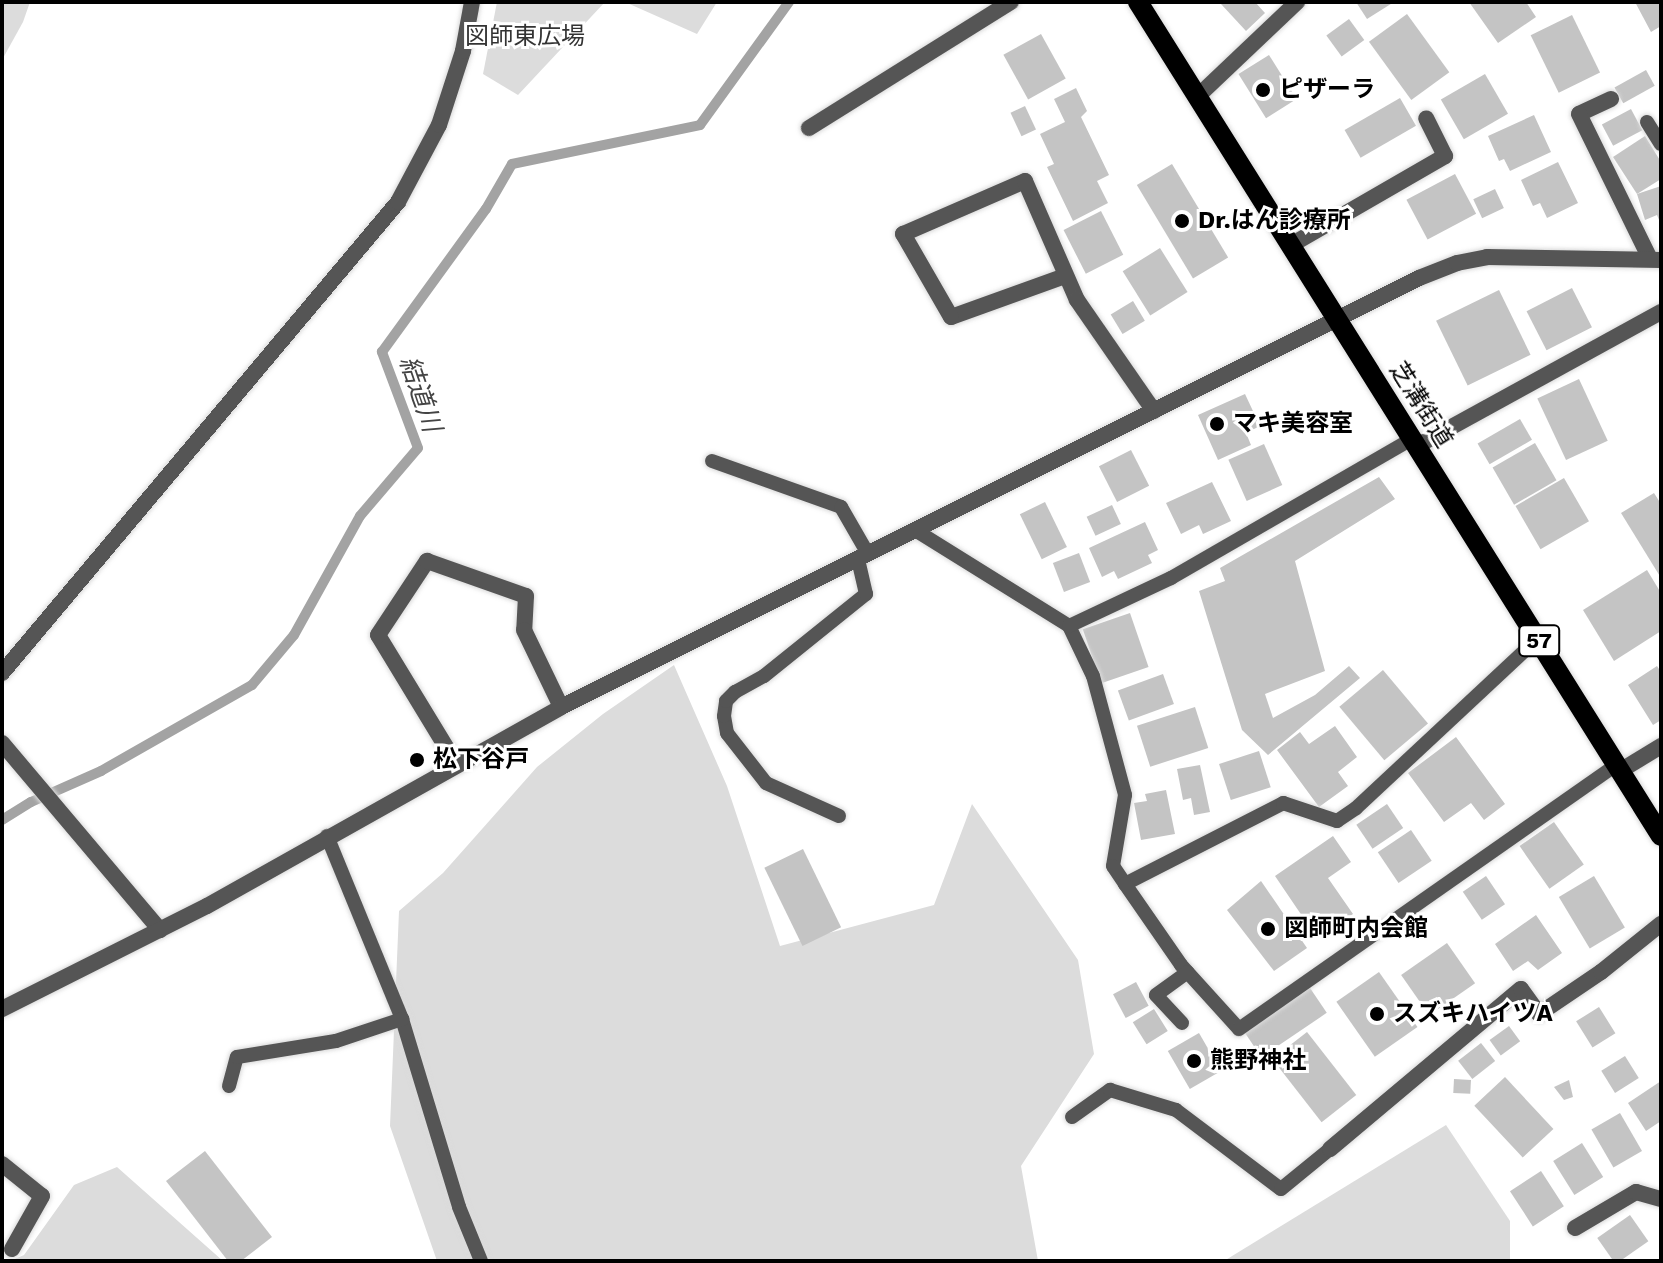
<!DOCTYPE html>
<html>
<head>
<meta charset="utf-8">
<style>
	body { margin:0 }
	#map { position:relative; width:1663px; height:1263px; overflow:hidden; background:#fff; font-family:"Work Sans","Noto Sans JP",sans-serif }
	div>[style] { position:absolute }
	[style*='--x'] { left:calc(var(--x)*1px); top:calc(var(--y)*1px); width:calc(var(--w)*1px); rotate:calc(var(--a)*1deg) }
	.green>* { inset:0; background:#dcdcdc }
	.stream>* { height:10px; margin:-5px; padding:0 5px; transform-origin:5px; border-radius:5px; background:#a3a3a3 }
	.building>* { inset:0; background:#c4c4c4; transform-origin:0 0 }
	.roads { filter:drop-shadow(0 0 2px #dbdbdb) drop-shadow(0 0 2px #dbdbdb) }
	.service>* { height:14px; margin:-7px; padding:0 7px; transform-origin:7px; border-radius:7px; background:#555 }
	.minor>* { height:16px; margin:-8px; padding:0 8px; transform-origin:8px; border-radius:8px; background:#555 }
	.tertiary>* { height:16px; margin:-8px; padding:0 8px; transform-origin:8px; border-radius:8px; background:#555 }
	.primary>* { height:20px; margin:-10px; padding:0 10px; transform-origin:10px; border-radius:10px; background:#000 }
	.dots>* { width:22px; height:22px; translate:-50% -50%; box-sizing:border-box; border:4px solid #fff; border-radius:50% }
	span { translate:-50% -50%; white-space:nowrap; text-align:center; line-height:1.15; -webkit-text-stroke:6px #fff; paint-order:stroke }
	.shield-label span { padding:2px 6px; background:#fff; border:2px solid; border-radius:6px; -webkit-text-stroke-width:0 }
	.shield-label { font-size:22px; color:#000; font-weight:700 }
	.park-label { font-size:24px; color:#333 }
	.poi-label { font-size:24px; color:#000; font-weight:700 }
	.left { translate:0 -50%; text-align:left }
	.street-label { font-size:24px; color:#000 }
	.water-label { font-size:26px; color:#444; font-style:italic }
	.frame { position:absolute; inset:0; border:4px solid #000; pointer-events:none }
</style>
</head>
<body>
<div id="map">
	<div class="green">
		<i style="clip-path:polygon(2px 2px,30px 2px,23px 22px,2px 60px)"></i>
		<i style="clip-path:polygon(497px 2px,605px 2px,518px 95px,483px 74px)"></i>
		<i style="clip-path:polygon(625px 2px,717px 2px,697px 34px)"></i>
		<i style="clip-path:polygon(674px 665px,727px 786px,780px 946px,934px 905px,972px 804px,1078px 960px,1094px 1054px,1021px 1166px,1038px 1261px,437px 1261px,390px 1126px,399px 911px,443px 873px,537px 767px,603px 714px)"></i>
		<i style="clip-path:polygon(1446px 1125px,1510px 1221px,1510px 1261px,1224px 1261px)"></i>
		<i style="clip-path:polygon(117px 1167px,223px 1261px,10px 1261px,24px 1255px,74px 1185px)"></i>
	</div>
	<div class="stream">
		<i style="--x:2;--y:820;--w:34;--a:-32"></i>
		<i style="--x:31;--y:802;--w:77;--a:-23.9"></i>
		<i style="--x:101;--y:771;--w:174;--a:-29.7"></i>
		<i style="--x:252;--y:685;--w:65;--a:-50"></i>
		<i style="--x:294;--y:635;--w:136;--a:-61"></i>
		<i style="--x:360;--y:516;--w:89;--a:-49.5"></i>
		<i style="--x:418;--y:448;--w:103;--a:-110.6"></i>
		<i style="--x:382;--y:352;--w:177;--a:-54"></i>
		<i style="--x:486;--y:209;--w:52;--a:-60"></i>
		<i style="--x:512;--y:164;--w:192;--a:-11.7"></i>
		<i style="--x:700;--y:125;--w:152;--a:-54.1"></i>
	</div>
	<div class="building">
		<i style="clip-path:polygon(1224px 2px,1255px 2px,1265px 13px,1246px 31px,1221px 4px)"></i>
		<i style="clip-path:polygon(1356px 2px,1394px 2px,1367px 19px)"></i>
		<i style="clip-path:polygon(1469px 2px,1526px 2px,1536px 17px,1498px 43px)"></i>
		<i style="clip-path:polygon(1635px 2px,1661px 2px,1661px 26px,1651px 32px)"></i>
		<i style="left:1407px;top:14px;width:72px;height:47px;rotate:54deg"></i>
		<i style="left:1572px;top:15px;width:64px;height:46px;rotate:64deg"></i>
		<i style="left:1349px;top:19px;width:26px;height:28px;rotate:54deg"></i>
		<i style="left:1041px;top:34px;width:51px;height:43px;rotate:61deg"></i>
		<i style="left:1269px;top:55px;width:52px;height:36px;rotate:58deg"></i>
		<i style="left:1646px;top:70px;width:18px;height:36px;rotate:61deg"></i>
		<i style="left:1485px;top:74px;width:46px;height:51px;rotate:60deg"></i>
		<i style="clip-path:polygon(1076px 88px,1087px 111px,1081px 117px,1109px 175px,1097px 181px,1108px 203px,1073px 221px,1047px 167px,1054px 164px,1040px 134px,1065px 122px,1054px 99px)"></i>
		<i style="left:1400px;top:98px;width:32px;height:64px;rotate:60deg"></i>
		<i style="left:1025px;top:106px;width:26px;height:16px;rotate:65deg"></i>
		<i style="left:1631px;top:109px;width:24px;height:33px;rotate:62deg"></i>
		<i style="clip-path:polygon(1534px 115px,1551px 152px,1510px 171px,1504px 159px,1499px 161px,1488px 136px)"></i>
		<i style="clip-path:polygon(1645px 136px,1661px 162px,1661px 179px,1637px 194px,1613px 157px)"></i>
		<i style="clip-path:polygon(1558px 162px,1578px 203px,1547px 218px,1540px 203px,1533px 206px,1521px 180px)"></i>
		<i style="left:1172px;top:164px;width:109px;height:41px;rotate:59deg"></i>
		<i style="left:1455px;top:174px;width:45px;height:55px;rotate:62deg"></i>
		<i style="clip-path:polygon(1661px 186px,1661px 225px,1657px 215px,1645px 220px,1637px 194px)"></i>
		<i style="left:1495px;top:189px;width:21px;height:24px;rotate:65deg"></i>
		<i style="left:1101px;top:211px;width:49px;height:42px;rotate:63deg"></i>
		<i style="left:1160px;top:248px;width:52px;height:44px;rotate:58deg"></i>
		<i style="left:1572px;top:288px;width:44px;height:51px;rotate:63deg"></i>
		<i style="left:1499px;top:290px;width:72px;height:70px;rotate:64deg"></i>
		<i style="left:1133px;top:301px;width:23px;height:26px;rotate:59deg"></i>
		<i style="left:1579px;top:379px;width:68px;height:46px;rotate:65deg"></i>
		<i style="clip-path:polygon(1245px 394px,1260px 426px,1246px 433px,1251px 445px,1218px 460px,1198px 415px)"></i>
		<i style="left:1520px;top:419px;width:24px;height:49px;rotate:60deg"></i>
		<i style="left:1535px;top:443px;width:43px;height:49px;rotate:60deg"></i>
		<i style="left:1264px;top:444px;width:45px;height:39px;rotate:66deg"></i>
		<i style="left:1131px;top:450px;width:40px;height:36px;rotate:63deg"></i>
		<i style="clip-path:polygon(1379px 477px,1395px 499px,1295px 561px,1325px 671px,1265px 694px,1273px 718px,1315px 695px,1349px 666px,1360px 678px,1268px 755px,1242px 730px,1199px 591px,1225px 581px,1220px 568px)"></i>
		<i style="left:1564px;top:478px;width:50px;height:56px;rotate:60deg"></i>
		<i style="clip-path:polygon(1212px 482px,1231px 521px,1203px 534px,1199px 525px,1181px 534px,1166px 503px)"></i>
		<i style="clip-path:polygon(1654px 493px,1661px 504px,1661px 578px,1621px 513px)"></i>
		<i style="left:1045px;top:502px;width:50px;height:28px;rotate:64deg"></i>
		<i style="left:1112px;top:505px;width:21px;height:28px;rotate:65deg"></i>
		<i style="clip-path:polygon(1145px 522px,1158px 550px,1148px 555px,1152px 563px,1118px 579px,1114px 571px,1102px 577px,1089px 548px)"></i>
		<i style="left:1079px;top:553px;width:31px;height:28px;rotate:69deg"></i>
		<i style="clip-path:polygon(1647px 570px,1661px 593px,1661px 631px,1614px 661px,1583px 610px)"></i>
		<i style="left:1130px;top:613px;width:57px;height:50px;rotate:71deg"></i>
		<i style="clip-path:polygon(1657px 666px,1661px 672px,1661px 720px,1653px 725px,1628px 685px)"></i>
		<i style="left:1383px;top:670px;width:70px;height:57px;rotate:50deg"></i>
		<i style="left:1163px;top:674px;width:32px;height:48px;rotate:70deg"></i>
		<i style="left:1195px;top:707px;width:43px;height:61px;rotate:72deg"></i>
		<i style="clip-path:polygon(1335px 726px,1357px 757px,1338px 772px,1348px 786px,1319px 807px,1277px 750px,1300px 732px,1309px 744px)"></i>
		<i style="clip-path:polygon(1456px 737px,1505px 804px,1484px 820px,1471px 803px,1444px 822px,1408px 773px)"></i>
		<i style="left:1259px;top:751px;width:38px;height:42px;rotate:72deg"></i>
		<i style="clip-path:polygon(1200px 765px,1210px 812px,1194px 815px,1191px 798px,1183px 800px,1177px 769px)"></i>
		<i style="clip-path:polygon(1166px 790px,1175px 834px,1141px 840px,1134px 803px,1147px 801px,1145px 794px)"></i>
		<i style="left:1387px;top:804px;width:29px;height:37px;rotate:56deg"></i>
		<i style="left:1554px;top:822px;width:52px;height:42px;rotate:55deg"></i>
		<i style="left:1411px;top:830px;width:37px;height:40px;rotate:56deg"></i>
		<i style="clip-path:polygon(1333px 836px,1351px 862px,1328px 878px,1353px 914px,1317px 938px,1275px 876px)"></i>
		<i style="left:803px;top:849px;width:87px;height:43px;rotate:64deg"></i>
		<i style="left:1486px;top:876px;width:34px;height:28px;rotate:56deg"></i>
		<i style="left:1594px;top:876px;width:60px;height:41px;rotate:59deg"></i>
		<i style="clip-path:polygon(1261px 881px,1307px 948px,1274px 971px,1227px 910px)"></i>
		<i style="clip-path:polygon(1536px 915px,1562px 953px,1538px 970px,1528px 961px,1513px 971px,1495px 944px)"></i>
		<i style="left:1447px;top:943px;width:49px;height:56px;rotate:55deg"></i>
		<i style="left:1379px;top:972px;width:67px;height:52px;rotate:55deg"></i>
		<i style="left:1136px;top:982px;width:27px;height:26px;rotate:62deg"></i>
		<i style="left:1310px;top:988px;width:30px;height:79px;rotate:56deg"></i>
		<i style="left:1599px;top:1007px;width:31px;height:27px;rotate:58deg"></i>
		<i style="left:1154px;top:1009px;width:26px;height:25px;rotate:58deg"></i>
		<i style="left:1509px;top:1026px;width:19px;height:24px;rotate:54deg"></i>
		<i style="left:1307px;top:1032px;width:80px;height:44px;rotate:52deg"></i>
		<i style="left:1199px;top:1033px;width:44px;height:36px;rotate:60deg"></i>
		<i style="left:1481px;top:1043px;width:23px;height:29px;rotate:52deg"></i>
		<i style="left:1625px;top:1056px;width:26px;height:28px;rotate:58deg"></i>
		<i style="left:1505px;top:1077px;width:71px;height:42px;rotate:47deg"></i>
		<i style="left:1454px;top:1079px;width:17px;height:14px;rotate:3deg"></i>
		<i style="clip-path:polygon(1569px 1080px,1573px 1097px,1564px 1100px,1554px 1087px)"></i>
		<i style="clip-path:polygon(1661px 1081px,1661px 1121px,1646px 1131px,1628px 1103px)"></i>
		<i style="left:1620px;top:1113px;width:44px;height:33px;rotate:60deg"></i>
		<i style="left:1582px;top:1143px;width:40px;height:34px;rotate:58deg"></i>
		<i style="clip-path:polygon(205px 1151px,272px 1237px,241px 1261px,228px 1261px,166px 1181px)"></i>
		<i style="left:1541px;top:1171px;width:42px;height:37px;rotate:57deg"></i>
		<i style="left:1630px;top:1215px;width:32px;height:40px;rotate:55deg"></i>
	</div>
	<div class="roads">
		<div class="service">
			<i style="--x:1647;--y:122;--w:26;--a:58"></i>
			<i style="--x:712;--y:461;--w:137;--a:19.6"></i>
			<i style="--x:841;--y:507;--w:54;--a:60.1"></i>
			<i style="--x:915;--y:530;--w:181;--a:31.9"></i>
			<i style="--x:1069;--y:626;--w:55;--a:64.4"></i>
			<i style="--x:1093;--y:676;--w:123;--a:74.9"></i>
			<i style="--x:1125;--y:795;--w:72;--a:99.6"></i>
			<i style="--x:1113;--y:866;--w:22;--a:56"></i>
			<i style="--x:1125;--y:884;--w:178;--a:-27.1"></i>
			<i style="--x:1283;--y:803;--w:57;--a:18.4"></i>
			<i style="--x:1337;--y:821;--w:23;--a:-34"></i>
			<i style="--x:1356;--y:808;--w:248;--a:-43"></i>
			<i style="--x:1069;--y:626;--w:113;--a:-25.2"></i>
			<i style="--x:1171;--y:578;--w:278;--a:-30"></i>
			<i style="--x:839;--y:816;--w:80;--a:-155.7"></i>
			<i style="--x:766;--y:783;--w:63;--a:-128"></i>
			<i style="--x:727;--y:733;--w:17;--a:-100"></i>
			<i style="--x:724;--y:716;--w:15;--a:-82"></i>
			<i style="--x:726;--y:701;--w:13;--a:-45"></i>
			<i style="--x:735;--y:692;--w:33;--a:-29"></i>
			<i style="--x:764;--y:676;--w:131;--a:-38.8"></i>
			<i style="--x:866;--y:594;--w:36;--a:-103"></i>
			<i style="--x:327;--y:836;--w:198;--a:67.7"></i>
			<i style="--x:402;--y:1019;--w:196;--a:73.1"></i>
			<i style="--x:459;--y:1207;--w:58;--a:67.8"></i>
			<i style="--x:1125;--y:884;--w:98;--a:55.3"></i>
			<i style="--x:1181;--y:965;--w:86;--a:47.8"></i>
			<i style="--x:1239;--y:1029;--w:460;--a:-35"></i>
			<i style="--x:1182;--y:1023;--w:38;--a:-133"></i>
			<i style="--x:1156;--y:995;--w:39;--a:-36"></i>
			<i style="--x:229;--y:1086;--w:30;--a:-75"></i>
			<i style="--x:237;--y:1057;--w:100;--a:-9.2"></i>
			<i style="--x:336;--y:1041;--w:70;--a:-18.4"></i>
			<i style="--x:1072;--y:1117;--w:47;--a:-35.4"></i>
			<i style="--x:1110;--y:1090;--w:69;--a:16.9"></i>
			<i style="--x:1176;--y:1110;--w:131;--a:37"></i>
			<i style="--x:1281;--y:1189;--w:63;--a:-39.2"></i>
		</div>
		<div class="minor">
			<i style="--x:1197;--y:97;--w:138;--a:-43.5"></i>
			<i style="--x:1611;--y:99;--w:35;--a:155"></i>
			<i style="--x:1579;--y:114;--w:161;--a:63.9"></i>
			<i style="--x:809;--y:128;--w:238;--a:-32"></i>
			<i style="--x:1291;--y:245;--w:178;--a:-30"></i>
			<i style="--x:1445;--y:156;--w:42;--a:-116.6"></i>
			<i style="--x:1065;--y:276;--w:121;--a:160.2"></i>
			<i style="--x:951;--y:317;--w:96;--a:-120"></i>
			<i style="--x:903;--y:234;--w:133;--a:-23.5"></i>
			<i style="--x:1025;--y:181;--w:130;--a:66.4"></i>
			<i style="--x:1077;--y:300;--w:135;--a:55.3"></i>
			<i style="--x:1417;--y:446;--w:278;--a:-28.8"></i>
			<i style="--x:2;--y:673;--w:615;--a:-49.94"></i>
			<i style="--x:398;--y:202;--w:87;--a:-62"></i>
			<i style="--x:439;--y:125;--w:78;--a:-72"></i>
			<i style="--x:463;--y:51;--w:50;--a:-79.6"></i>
			<i style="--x:2;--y:743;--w:245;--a:49.8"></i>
			<i style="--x:457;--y:765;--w:152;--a:-121.3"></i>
			<i style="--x:378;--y:635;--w:89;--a:-56.5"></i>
			<i style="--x:427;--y:561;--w:105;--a:19.5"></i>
			<i style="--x:526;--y:596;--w:34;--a:93"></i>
			<i style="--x:524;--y:630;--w:85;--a:64.3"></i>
			<i style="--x:1620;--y:771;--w:48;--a:-31.4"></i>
			<i style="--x:1330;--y:1149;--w:249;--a:-40"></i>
			<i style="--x:1521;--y:989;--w:31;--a:54"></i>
			<i style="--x:1539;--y:1014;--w:75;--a:-34.1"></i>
			<i style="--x:1601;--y:972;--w:77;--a:-38.7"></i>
			<i style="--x:2;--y:1164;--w:51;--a:38.7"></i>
			<i style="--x:42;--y:1196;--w:61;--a:119.5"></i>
			<i style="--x:1575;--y:1228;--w:71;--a:-30.5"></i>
			<i style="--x:1636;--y:1192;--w:26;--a:16"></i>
		</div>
		<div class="tertiary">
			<i style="--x:2;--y:1009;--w:229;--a:-26.7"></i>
			<i style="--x:207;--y:906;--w:406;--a:-29.3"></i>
			<i style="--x:561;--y:707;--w:959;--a:-26.57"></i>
			<i style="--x:1419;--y:278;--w:41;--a:-21.5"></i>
			<i style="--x:1457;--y:263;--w:31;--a:-11"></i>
			<i style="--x:1487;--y:257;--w:174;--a:1"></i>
		</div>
		<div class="primary">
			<i style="--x:1138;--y:2;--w:984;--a:57.91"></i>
		</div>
	</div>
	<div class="dots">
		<i style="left:1263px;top:90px;background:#000"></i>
		<i style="left:1182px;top:221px;background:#000"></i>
		<i style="left:1217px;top:424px;background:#000"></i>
		<i style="left:417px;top:760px;background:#000"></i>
		<i style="left:1268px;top:929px;background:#000"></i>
		<i style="left:1377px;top:1014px;background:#000"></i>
		<i style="left:1194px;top:1061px;background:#000"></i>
	</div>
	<div class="shield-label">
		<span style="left:1539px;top:641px">57</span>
	</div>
	<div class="park-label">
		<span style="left:525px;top:37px">図師東広場</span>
	</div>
	<div class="poi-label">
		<span class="left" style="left:1279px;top:90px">ピザーラ</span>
		<span class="left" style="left:1198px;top:221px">Dr.はん診療所</span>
		<span class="left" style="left:1233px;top:424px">マキ美容室</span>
		<span class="left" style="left:433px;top:760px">松下谷戸</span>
		<span class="left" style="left:1284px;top:929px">図師町内会館</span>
		<span class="left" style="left:1393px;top:1014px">スズキハイツA</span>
		<span class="left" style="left:1210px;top:1061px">熊野神社</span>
	</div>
	<div class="street-label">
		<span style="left:1421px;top:405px;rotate:58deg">芝溝街道</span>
	</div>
	<div class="water-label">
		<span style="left:420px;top:394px;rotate:71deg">結道川</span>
	</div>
	<div class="frame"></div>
</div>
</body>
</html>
